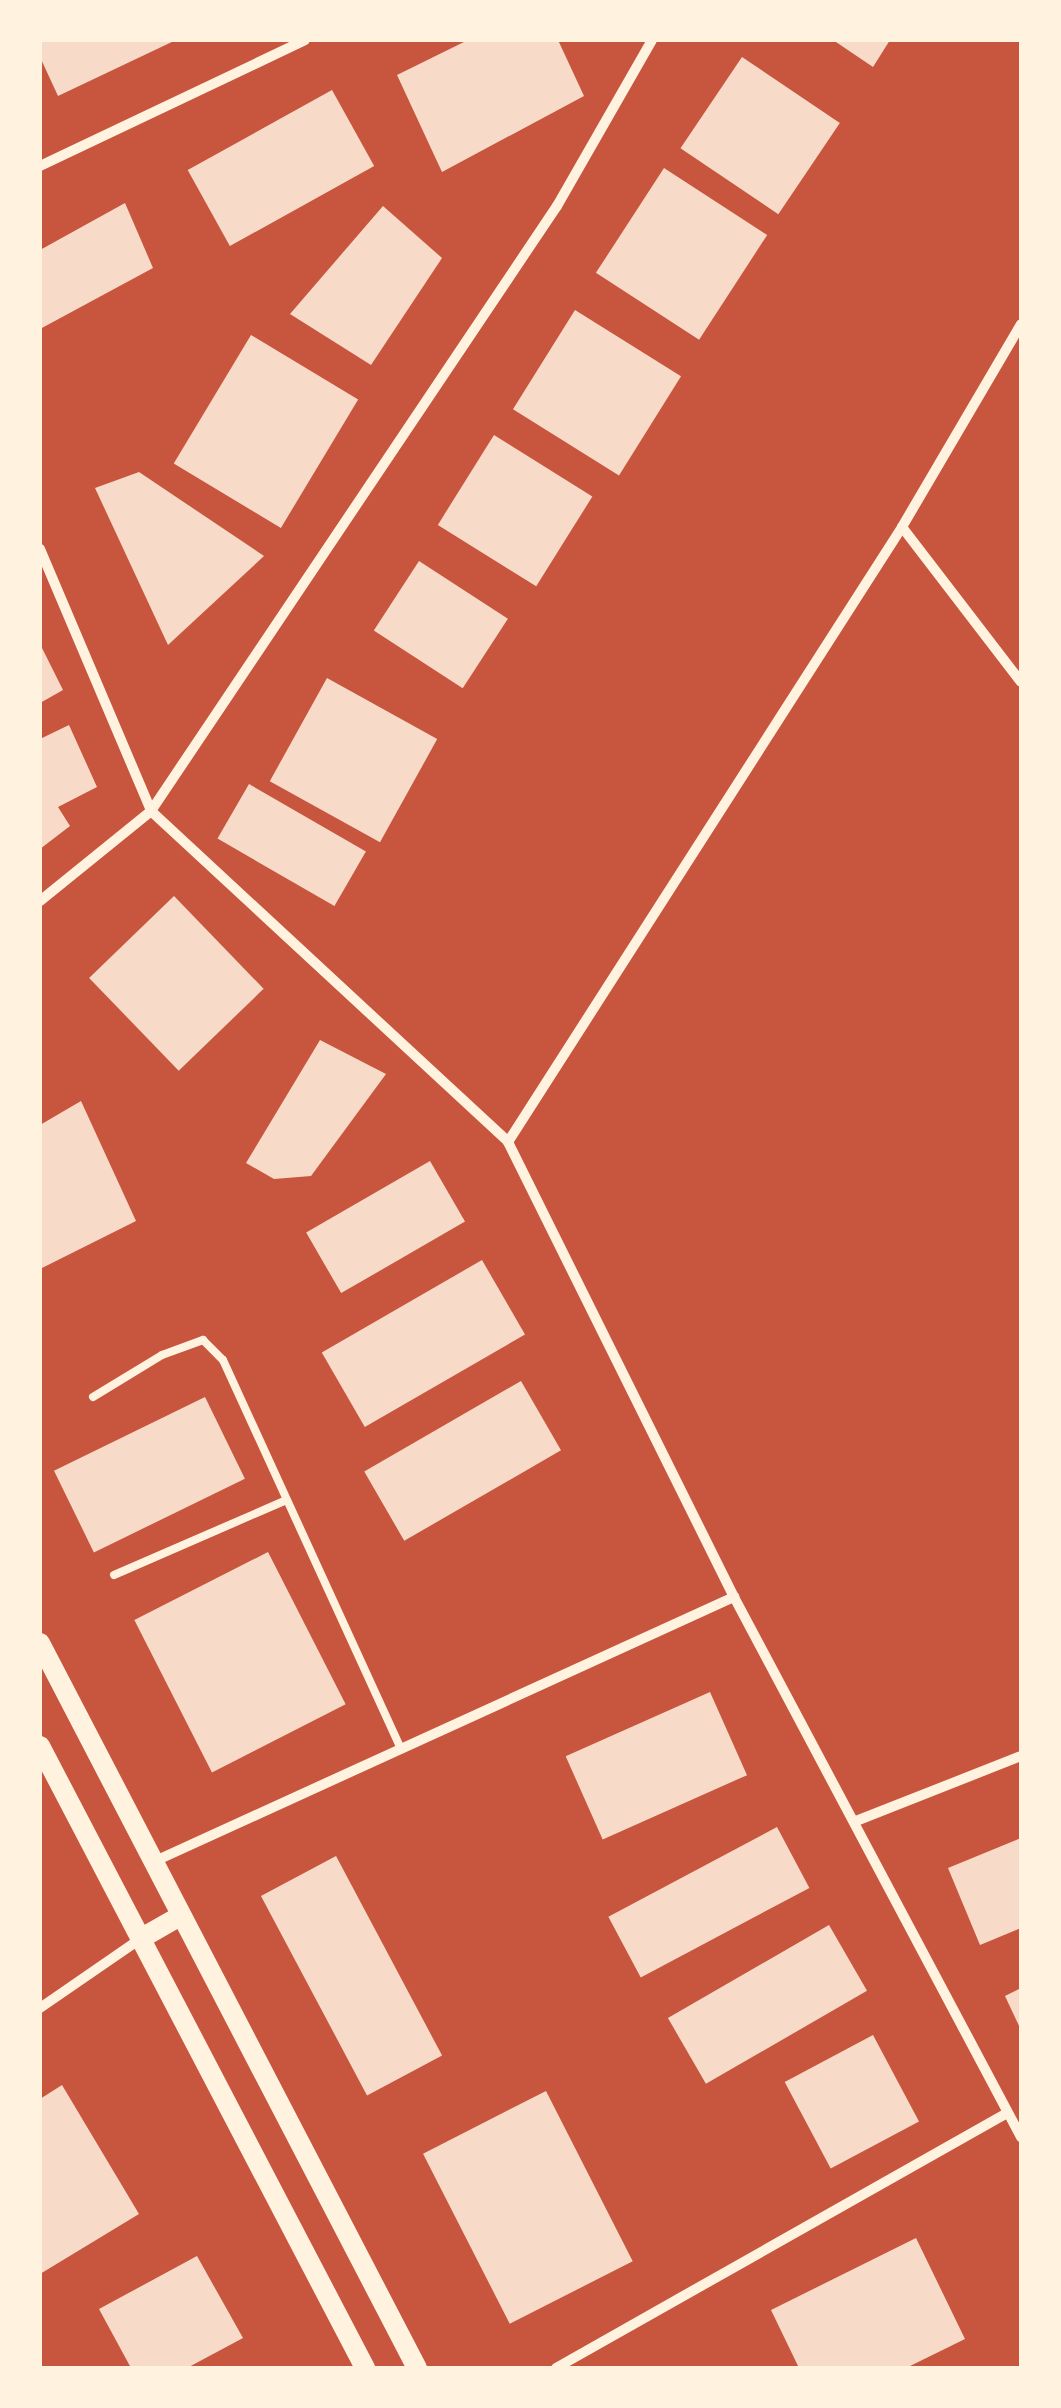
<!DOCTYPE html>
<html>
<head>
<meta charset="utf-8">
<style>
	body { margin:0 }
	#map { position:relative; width:1061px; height:2408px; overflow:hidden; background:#c8553d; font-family:"IBM Plex Sans",sans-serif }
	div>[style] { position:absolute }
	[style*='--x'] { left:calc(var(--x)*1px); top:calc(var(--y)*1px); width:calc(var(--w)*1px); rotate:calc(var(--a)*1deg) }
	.building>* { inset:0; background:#f7dbc8; transform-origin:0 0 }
	.service>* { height:8px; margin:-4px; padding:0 4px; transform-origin:4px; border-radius:4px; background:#fff3e0 }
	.minor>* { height:10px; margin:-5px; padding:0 5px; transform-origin:5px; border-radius:5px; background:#fff3e0 }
	.secondary>* { height:20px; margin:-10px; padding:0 10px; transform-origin:10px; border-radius:10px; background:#fff3e0 }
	span { translate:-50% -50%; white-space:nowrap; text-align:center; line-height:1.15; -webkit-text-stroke:9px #fff3e0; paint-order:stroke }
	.frame { position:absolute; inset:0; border:42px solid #fff3e0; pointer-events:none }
</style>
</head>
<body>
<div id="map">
	<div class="building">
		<i style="clip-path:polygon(40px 40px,176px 40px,58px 96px,40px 57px)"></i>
		<i style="clip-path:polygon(468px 40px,558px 40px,584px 96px,442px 172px,397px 75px)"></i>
		<i style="clip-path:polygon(833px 40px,890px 40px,873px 67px)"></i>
		<i style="left:742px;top:57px;width:118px;height:110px;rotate:34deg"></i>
		<i style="left:332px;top:90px;width:87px;height:165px;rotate:61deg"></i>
		<i style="left:664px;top:168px;width:123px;height:125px;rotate:33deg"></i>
		<i style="clip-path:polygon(125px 203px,153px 268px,40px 329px,40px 250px)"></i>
		<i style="clip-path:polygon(383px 206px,442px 258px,371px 365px,290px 314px)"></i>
		<i style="left:575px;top:310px;width:125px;height:117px;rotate:32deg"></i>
		<i style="left:251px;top:335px;width:125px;height:150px;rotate:31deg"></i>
		<i style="left:494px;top:435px;width:116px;height:106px;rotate:32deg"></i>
		<i style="clip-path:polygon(139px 472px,264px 556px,168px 645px,95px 488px)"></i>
		<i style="left:419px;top:561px;width:106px;height:83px;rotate:33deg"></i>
		<i style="clip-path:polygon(40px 644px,63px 690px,40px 703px)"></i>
		<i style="left:327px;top:678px;width:126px;height:118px;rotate:29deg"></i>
		<i style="clip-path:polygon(69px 725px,97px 787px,58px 807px,70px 826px,40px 849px,40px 739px)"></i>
		<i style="left:249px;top:784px;width:135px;height:63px;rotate:30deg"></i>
		<i style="left:174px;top:896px;width:129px;height:118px;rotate:46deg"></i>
		<i style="clip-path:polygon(320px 1040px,386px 1074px,311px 1176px,274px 1179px,246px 1163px)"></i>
		<i style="clip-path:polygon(81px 1101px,136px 1221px,40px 1269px,40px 1125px)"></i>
		<i style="left:430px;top:1161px;width:70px;height:143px;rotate:60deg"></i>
		<i style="left:482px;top:1260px;width:86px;height:185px;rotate:60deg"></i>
		<i style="left:521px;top:1381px;width:80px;height:181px;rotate:60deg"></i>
		<i style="left:205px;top:1397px;width:91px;height:168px;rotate:64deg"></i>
		<i style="left:268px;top:1552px;width:171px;height:150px;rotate:63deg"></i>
		<i style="left:710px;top:1692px;width:91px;height:158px;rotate:66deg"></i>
		<i style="left:777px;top:1827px;width:69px;height:191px;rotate:62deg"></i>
		<i style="clip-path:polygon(1021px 1838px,1021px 1928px,980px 1945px,948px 1868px)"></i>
		<i style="left:336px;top:1856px;width:226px;height:85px;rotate:62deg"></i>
		<i style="left:829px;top:1925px;width:76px;height:186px;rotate:60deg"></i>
		<i style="clip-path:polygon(1021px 1988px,1021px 2030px,1005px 1996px)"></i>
		<i style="left:873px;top:2035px;width:98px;height:100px;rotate:62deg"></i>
		<i style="clip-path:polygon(62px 2085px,139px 2214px,40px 2274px,40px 2099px)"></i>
		<i style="left:546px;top:2091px;width:191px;height:138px;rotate:63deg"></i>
		<i style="clip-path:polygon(916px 2238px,965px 2339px,906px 2368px,799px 2368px,771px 2310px)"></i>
		<i style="clip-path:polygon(197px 2256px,243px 2338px,187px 2368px,131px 2368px,99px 2309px)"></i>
	</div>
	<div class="service">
		<i style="--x:93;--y:1397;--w:81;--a:-31.3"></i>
		<i style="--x:162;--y:1355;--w:44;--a:-20.1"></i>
		<i style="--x:203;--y:1340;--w:28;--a:45"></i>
		<i style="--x:223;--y:1360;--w:426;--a:65.4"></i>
		<i style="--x:114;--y:1575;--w:185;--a:-23.5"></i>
	</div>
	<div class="minor">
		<i style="--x:40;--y:166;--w:293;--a:-25.4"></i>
		<i style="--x:902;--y:527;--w:195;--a:52.5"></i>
		<i style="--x:40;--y:549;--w:285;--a:67"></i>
		<i style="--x:151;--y:811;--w:487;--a:42.8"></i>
		<i style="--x:508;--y:1142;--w:508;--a:63.59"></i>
		<i style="--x:734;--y:1597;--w:612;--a:62.01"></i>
		<i style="--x:40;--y:901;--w:143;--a:-39"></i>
		<i style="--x:151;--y:811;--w:729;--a:-56.14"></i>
		<i style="--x:557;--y:206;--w:191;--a:-60.2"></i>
		<i style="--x:508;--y:1142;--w:730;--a:-57.35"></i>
		<i style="--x:902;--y:527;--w:235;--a:-59.6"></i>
		<i style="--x:856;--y:1821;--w:177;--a:-21.5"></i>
		<i style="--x:153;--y:1862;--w:639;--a:-24.52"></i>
		<i style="--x:40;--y:2008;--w:121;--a:-34.6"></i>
		<i style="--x:556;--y:2368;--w:518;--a:-29.48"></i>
	</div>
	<div class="secondary">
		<i style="--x:40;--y:1643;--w:817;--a:62.53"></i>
		<i style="--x:40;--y:1746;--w:702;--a:62.41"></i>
		<i style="--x:140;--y:1939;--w:46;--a:-29.9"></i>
	</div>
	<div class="frame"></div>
</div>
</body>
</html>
